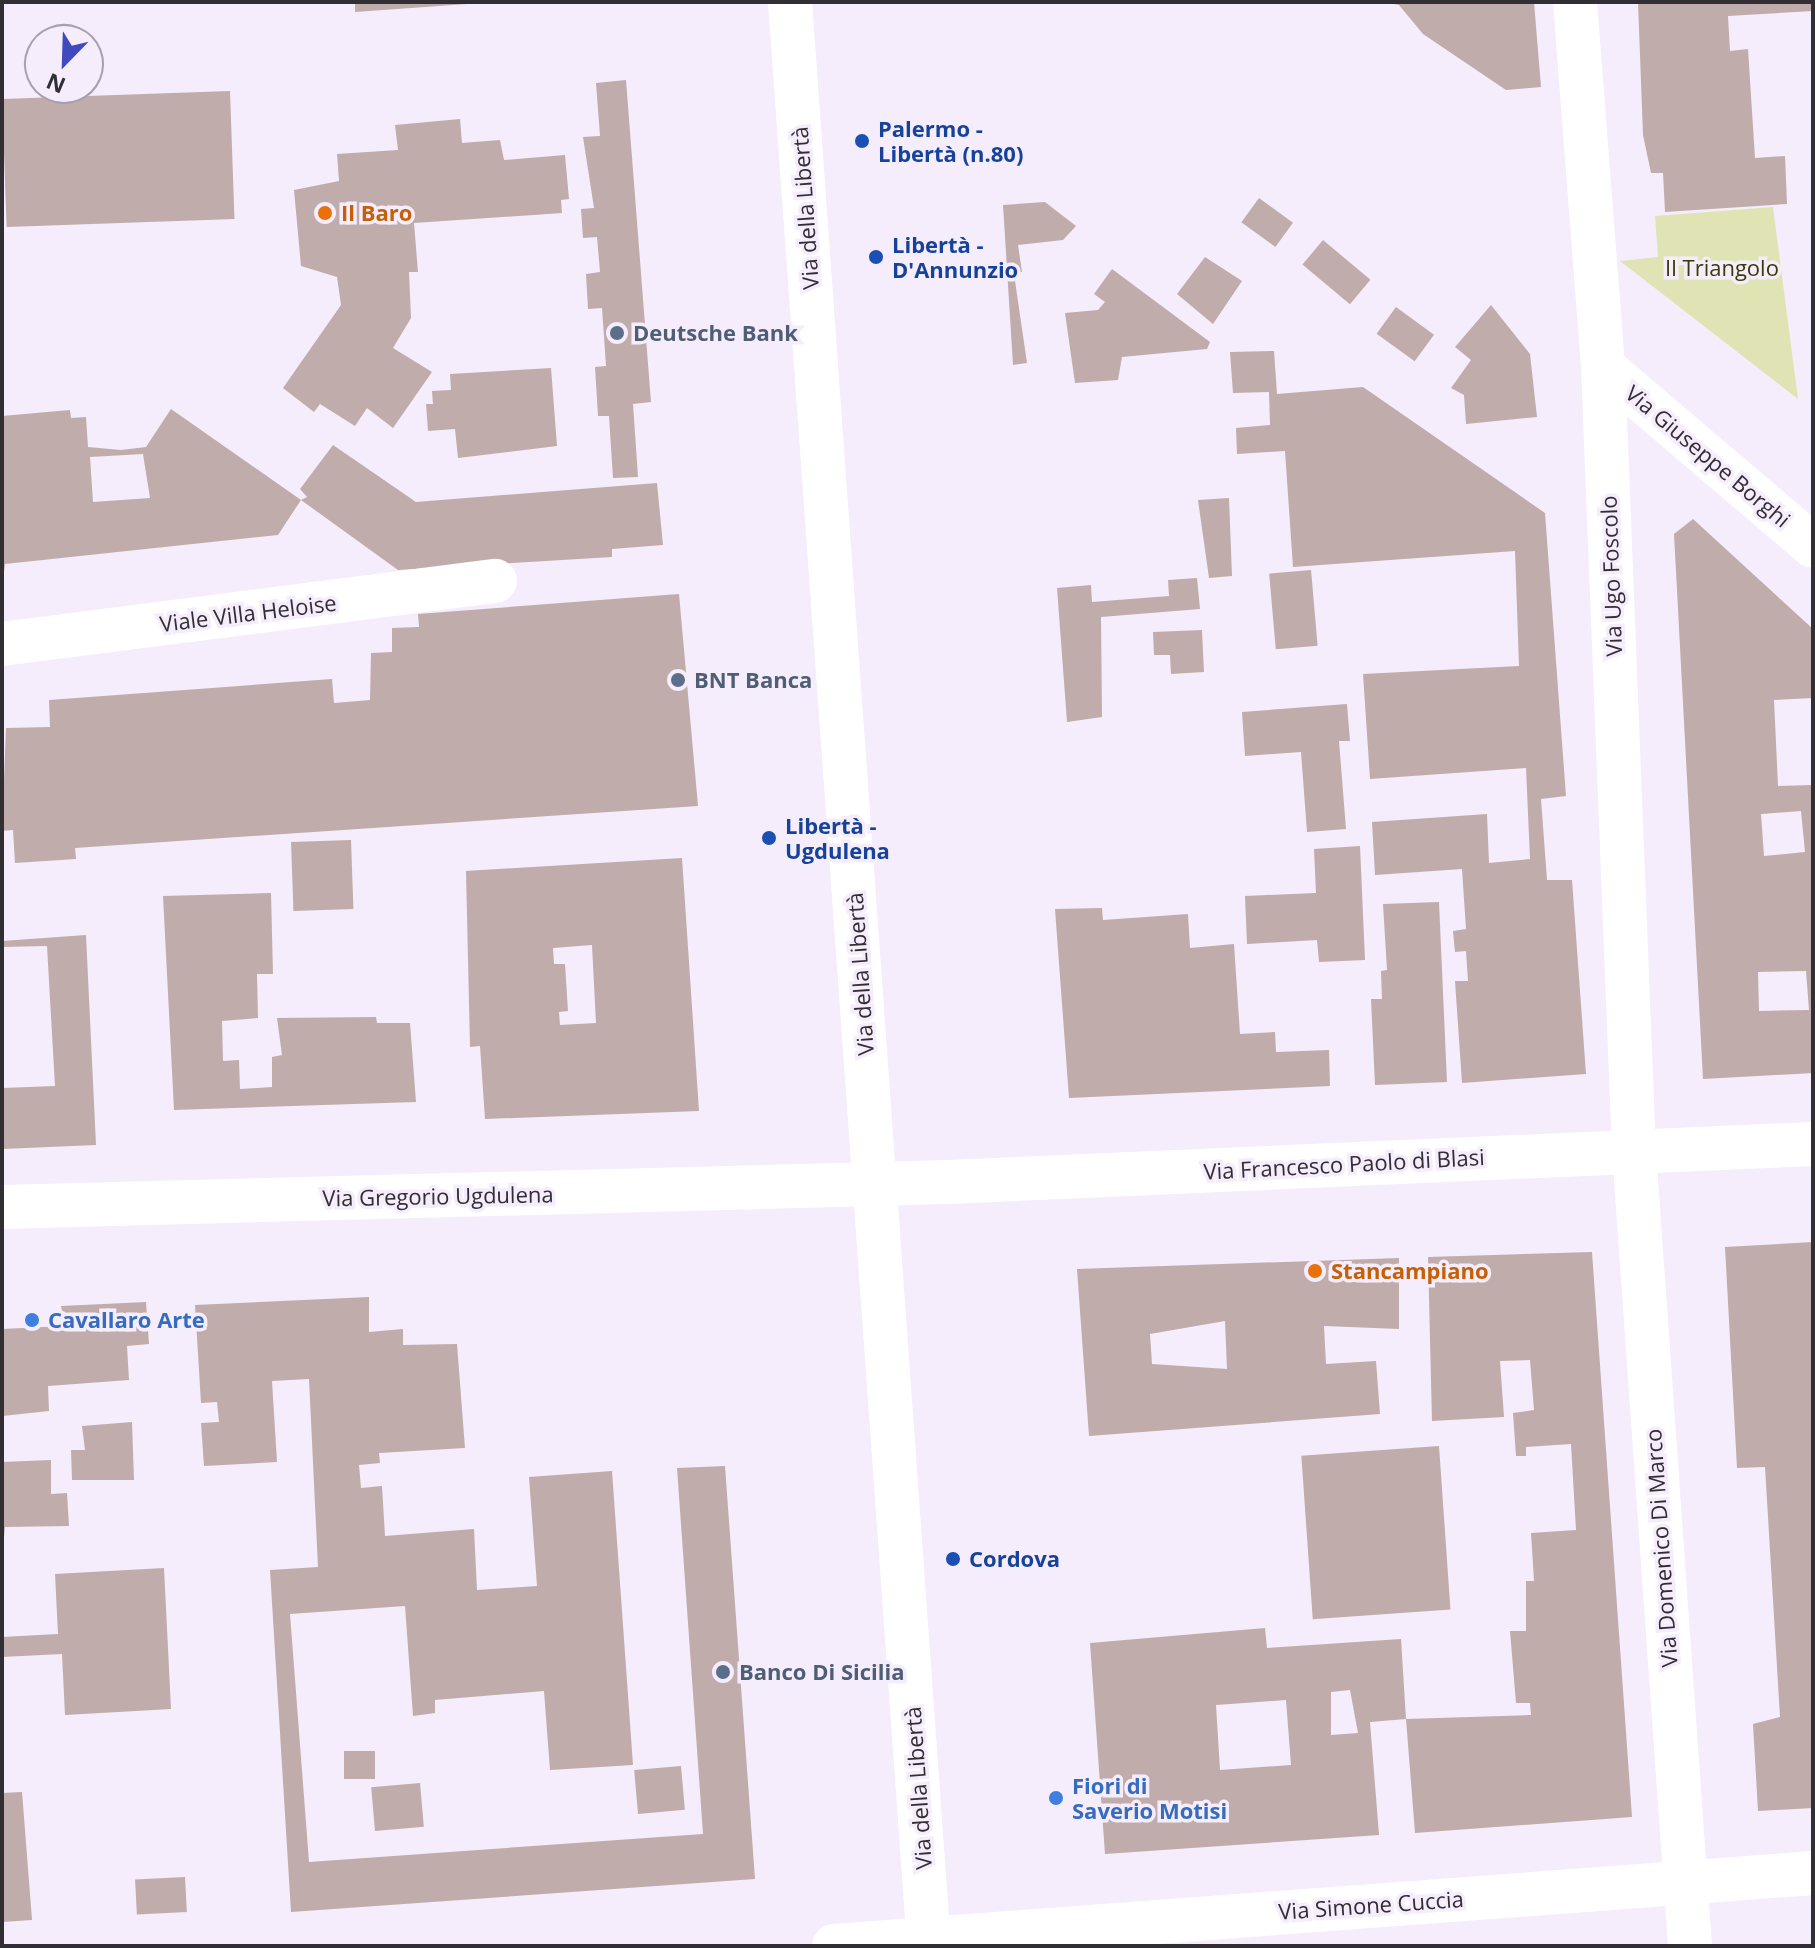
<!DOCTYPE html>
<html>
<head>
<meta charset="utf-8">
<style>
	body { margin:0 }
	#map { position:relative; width:1815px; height:1948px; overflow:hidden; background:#f5ecfc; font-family:"Open Sans",sans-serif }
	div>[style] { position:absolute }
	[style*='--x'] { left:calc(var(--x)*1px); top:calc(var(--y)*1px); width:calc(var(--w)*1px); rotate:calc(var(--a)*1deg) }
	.green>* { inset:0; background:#e0e4b4 }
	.building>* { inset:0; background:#c0acaa; transform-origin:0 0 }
	.street>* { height:44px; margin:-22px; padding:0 22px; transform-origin:22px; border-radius:22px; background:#fff }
	.secondary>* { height:44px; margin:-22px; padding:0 22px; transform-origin:22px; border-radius:22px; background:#fff }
	.dots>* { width:22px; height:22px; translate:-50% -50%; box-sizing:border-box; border:4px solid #f5ecfc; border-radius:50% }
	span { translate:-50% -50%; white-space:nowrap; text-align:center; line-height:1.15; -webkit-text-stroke:7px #f5ecfc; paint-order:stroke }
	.transit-label { font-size:22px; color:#164399; font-weight:700 }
	.left { translate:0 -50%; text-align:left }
	.street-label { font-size:22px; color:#312e34 }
	.food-label { font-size:22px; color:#c56008; font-weight:700 }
	.park-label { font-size:22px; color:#393b06 }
	.service-label { font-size:22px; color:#4e5e75; font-weight:700 }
	.shop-label { font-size:22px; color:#366cbe; font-weight:700 }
	.frame { position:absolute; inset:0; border:4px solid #312e34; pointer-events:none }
	.north { position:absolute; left:24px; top:24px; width:80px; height:80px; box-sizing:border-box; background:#f5ecfc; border:2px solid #a7a0ac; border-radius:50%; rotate:203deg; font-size:22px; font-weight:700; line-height:32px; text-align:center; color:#312e34 }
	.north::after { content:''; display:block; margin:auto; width:28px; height:36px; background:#4049bd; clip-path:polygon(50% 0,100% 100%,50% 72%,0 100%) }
</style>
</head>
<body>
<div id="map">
	<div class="green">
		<i style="clip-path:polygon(1773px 207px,1798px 399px,1620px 261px,1658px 257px,1655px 216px)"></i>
	</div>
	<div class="building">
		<i style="clip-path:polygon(355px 2px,467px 2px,467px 4px,355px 12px)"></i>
		<i style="clip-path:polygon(1384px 2px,1534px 2px,1541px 87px,1506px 90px,1423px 34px,1399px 5px)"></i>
		<i style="clip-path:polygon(1638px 2px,1813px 2px,1813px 11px,1728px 16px,1730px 51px,1748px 49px,1755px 158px,1785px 156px,1787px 204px,1665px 212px,1663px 173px,1651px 173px,1643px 135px)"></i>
		<i style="clip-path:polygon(626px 80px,651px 402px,633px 404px,638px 477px,613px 478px,609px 416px,598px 416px,595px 367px,606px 366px,602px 308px,588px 309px,586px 274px,600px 272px,597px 237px,583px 238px,581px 209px,594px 208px,583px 137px,600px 136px,596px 83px)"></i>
		<i style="left:230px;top:91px;width:128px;height:228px;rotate:88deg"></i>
		<i style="clip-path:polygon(460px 119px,462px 143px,500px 140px,504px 160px,565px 155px,569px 199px,561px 200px,562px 213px,414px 223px,418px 272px,409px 272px,411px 318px,393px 348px,432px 372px,393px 428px,367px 408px,355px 426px,320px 404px,314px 412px,283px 388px,341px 305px,337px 277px,301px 266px,294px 190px,339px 181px,337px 154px,398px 150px,395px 125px)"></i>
		<i style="left:1259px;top:198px;width:42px;height:30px;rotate:36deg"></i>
		<i style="clip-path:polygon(1045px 202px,1076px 226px,1063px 240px,1018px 245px,1022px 272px,1014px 274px,1027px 363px,1013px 365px,1003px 205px)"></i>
		<i style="left:1323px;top:240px;width:62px;height:32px;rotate:40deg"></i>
		<i style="clip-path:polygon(1205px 257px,1242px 281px,1213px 324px,1177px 294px)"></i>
		<i style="clip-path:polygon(1112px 269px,1210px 342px,1207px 349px,1122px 357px,1118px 380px,1075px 383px,1065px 313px,1098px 310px,1105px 302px,1094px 294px)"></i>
		<i style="clip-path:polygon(1491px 305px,1530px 354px,1537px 417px,1466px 424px,1464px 395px,1451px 388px,1471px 360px,1455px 347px)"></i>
		<i style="left:1396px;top:307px;width:47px;height:33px;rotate:36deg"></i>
		<i style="clip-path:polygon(1274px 351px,1277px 394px,1363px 387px,1545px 513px,1566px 796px,1541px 799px,1547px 880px,1572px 880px,1586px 1074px,1462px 1083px,1455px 981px,1468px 981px,1466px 951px,1455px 952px,1453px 931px,1466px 929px,1462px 869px,1375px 875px,1372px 822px,1487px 814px,1489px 863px,1530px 859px,1526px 768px,1370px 779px,1363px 674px,1519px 666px,1515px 551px,1293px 567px,1285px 451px,1237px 454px,1236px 428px,1270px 425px,1269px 392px,1233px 393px,1230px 352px)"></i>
		<i style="clip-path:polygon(551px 368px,557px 446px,458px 458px,455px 429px,428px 431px,426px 404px,433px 404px,432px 391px,451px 390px,450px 374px)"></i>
		<i style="clip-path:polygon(evenodd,171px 409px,301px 500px,278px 535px,5px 564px,2px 587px,2px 416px,70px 410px,71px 418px,86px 417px,88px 447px,121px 450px,146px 447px,171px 409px,143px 454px,150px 498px,93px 502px,90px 457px,143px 454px)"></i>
		<i style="clip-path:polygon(333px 445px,416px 502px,657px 483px,663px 545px,612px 549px,612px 557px,398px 570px,301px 500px,307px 497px,300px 489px)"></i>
		<i style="clip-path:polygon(1229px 498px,1232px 576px,1209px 578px,1198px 500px)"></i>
		<i style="clip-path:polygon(evenodd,1693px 519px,1813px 629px,1813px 698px,1774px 700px,1778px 786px,1813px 785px,1813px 1073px,1703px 1079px,1674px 534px,1693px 519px,1801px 811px,1805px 852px,1764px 856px,1761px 814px,1801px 811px,1693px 519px,1806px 971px,1809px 1010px,1759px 1011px,1758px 972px,1806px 971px)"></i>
		<i style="left:1311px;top:570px;width:76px;height:42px;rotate:85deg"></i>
		<i style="clip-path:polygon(1197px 578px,1200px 609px,1101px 617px,1102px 717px,1067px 722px,1057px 588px,1091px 585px,1092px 602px,1169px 596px,1168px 580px)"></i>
		<i style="clip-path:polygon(679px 594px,698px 806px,75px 848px,76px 859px,15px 863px,13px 830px,2px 831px,6px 728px,50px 727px,49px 700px,332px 679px,334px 703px,370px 700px,371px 653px,392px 652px,392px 628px,419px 627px,418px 614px)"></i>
		<i style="clip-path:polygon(1202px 630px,1204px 672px,1171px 674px,1170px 655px,1154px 655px,1153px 632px)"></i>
		<i style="clip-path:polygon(1347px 704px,1350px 741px,1339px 741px,1346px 829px,1307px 832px,1301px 752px,1245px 756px,1242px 712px)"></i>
		<i style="left:351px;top:840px;width:69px;height:60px;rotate:88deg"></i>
		<i style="clip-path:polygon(1360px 846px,1365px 960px,1319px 962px,1317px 940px,1247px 944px,1245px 896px,1316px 893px,1314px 849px)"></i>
		<i style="clip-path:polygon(evenodd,682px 858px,699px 1111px,485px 1119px,480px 1046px,470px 1047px,466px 871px,682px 858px,592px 945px,596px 1023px,560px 1025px,559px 1012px,568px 1011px,565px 964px,554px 964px,553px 948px,592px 945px)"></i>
		<i style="clip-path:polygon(271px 893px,273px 974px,257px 974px,258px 1018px,222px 1021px,223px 1061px,239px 1060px,240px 1089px,272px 1087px,272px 1057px,282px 1055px,277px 1018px,376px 1017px,377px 1023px,410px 1023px,416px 1102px,174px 1110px,163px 896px)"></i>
		<i style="clip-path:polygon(1439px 902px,1447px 1082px,1375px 1085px,1371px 999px,1382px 999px,1381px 971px,1387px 970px,1383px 904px)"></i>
		<i style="clip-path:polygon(1102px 908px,1103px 920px,1188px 914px,1190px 948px,1234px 944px,1240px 1034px,1275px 1032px,1276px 1052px,1329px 1050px,1330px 1086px,1069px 1098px,1055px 909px)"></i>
		<i style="clip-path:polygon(86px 935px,96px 1145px,2px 1149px,2px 1088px,55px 1086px,47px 946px,2px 947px,2px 941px)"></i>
		<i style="clip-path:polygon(1813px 1242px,1813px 1808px,1758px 1811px,1753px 1724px,1780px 1717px,1765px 1467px,1737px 1468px,1725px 1247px)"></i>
		<i style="clip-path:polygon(1592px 1252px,1632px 1817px,1415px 1833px,1406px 1719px,1531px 1715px,1530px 1703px,1516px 1703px,1510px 1631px,1526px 1631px,1526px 1581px,1534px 1581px,1531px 1533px,1576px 1530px,1571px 1444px,1526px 1447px,1526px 1456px,1516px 1456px,1513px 1413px,1534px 1410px,1530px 1360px,1500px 1361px,1504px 1417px,1432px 1421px,1428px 1257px)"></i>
		<i style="clip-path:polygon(evenodd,1399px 1258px,1399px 1329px,1324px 1326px,1326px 1364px,1376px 1361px,1380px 1414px,1089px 1436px,1077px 1269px,1399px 1258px,1225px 1321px,1227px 1369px,1152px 1364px,1150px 1334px,1225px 1321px)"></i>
		<i style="clip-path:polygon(369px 1297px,369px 1332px,403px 1329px,403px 1345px,457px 1344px,465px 1448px,379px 1453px,380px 1463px,359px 1465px,361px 1488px,382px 1486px,385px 1536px,474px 1529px,477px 1590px,537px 1586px,529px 1477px,612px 1471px,633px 1765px,550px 1770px,544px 1691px,435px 1700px,435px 1713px,413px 1716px,405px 1606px,290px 1614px,309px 1862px,703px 1834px,677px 1468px,725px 1466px,755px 1879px,291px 1912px,270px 1570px,318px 1567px,309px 1379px,272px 1381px,277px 1462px,204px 1466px,201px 1423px,219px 1422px,217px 1402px,201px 1403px,195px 1305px)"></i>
		<i style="clip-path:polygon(146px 1302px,149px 1344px,127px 1346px,129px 1380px,48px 1386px,49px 1411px,2px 1416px,2px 1329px,65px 1326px,61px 1306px)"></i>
		<i style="clip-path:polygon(132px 1422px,134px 1480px,72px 1480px,71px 1450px,85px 1450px,82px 1426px)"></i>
		<i style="left:1439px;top:1446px;width:164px;height:138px;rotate:86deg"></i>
		<i style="clip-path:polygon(51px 1460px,51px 1494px,67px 1493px,69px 1526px,5px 1527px,2px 1559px,2px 1462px)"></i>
		<i style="clip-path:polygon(164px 1568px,171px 1709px,65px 1715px,62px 1654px,2px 1657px,2px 1637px,58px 1634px,55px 1574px)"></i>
		<i style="clip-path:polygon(evenodd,1265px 1628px,1267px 1648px,1401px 1639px,1406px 1719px,1370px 1722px,1379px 1835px,1105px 1854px,1090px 1643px,1265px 1628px,1350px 1690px,1358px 1733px,1331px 1735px,1331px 1692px,1350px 1690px,1265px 1628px,1286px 1700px,1291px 1765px,1220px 1770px,1216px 1705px,1286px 1700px)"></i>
		<i style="left:375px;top:1751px;width:28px;height:31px;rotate:90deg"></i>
		<i style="left:681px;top:1766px;width:44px;height:47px;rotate:85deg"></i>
		<i style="left:420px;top:1783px;width:44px;height:49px;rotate:85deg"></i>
		<i style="clip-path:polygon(22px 1792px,32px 1920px,2px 1922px,2px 1793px)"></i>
		<i style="left:185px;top:1877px;width:35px;height:50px;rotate:87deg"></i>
	</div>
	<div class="street">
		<i style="--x:1575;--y:2;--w:366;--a:85.6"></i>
		<i style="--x:1603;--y:367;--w:785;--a:87.74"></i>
		<i style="--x:1634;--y:1151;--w:797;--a:85.97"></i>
		<i style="--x:1603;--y:367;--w:276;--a:40.4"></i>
		<i style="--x:2;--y:644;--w:497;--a:-7.3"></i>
		<i style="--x:2;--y:1207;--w:946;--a:-1.51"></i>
		<i style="--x:948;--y:1182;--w:866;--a:-2.52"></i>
		<i style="--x:834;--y:1946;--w:982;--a:-4.26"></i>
	</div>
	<div class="secondary">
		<i style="--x:790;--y:2;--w:1949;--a:85.91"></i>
	</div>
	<div class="dots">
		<i style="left:862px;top:141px;background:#1a4fb4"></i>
		<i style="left:325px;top:213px;background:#e8710a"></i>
		<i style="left:876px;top:257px;background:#1a4fb4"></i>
		<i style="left:617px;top:333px;background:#5c6f8a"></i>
		<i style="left:678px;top:680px;background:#5c6f8a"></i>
		<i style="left:769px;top:838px;background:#1a4fb4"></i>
		<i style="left:1315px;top:1271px;background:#e8710a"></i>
		<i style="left:32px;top:1320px;background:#3f7fe0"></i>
		<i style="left:953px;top:1559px;background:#1a4fb4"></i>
		<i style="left:723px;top:1672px;background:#5c6f8a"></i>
		<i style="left:1056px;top:1798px;background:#3f7fe0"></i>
	</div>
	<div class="transit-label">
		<span class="left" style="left:878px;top:141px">Palermo -<br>Libertà (n.80)</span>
		<span class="left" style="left:892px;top:257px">Libertà -<br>D'Annunzio</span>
		<span class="left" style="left:785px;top:838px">Libertà -<br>Ugdulena</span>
		<span class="left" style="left:969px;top:1559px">Cordova</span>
	</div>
	<div class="street-label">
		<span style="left:805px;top:208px;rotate:-94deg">Via della Libertà</span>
		<span style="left:1708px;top:456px;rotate:40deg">Via Giuseppe Borghi</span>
		<span style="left:1611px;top:576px;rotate:-92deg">Via Ugo Foscolo</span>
		<span style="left:248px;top:613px;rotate:-7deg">Viale Villa Heloise</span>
		<span style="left:860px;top:974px;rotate:-94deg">Via della Libertà</span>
		<span style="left:1344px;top:1164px;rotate:-3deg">Via Francesco Paolo di Blasi</span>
		<span style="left:438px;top:1196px;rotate:-1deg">Via Gregorio Ugdulena</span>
		<span style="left:1661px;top:1548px;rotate:-94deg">Via Domenico Di Marco</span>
		<span style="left:918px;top:1788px;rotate:-94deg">Via della Libertà</span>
		<span style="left:1371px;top:1905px;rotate:-4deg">Via Simone Cuccia</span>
	</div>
	<div class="food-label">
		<span class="left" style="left:341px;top:213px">Il Baro</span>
		<span class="left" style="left:1331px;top:1271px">Stancampiano</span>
	</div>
	<div class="park-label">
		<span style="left:1722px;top:268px">Il Triangolo</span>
	</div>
	<div class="service-label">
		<span class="left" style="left:633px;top:333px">Deutsche Bank</span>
		<span class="left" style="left:694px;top:680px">BNT Banca</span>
		<span class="left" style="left:739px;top:1672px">Banco Di Sicilia</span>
	</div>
	<div class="shop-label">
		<span class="left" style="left:48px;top:1320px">Cavallaro Arte</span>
		<span class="left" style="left:1072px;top:1798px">Fiori di<br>Saverio Motisi</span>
	</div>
	<div class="frame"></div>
	<div class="north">N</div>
</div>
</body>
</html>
